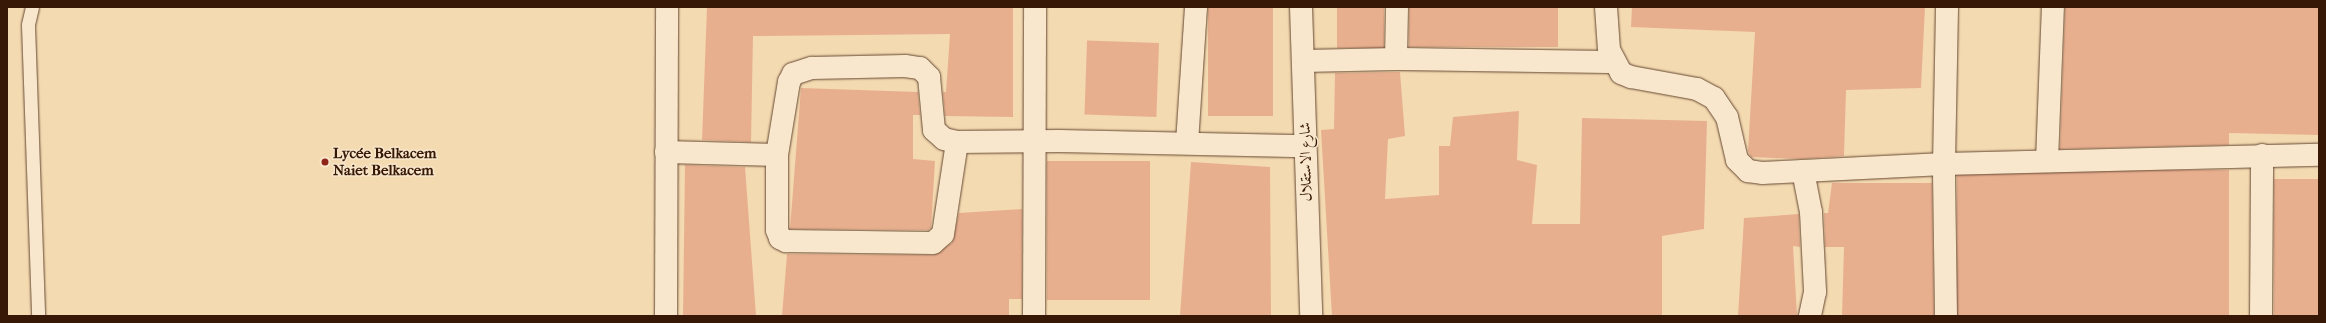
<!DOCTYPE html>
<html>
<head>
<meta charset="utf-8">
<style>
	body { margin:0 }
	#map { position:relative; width:2326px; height:323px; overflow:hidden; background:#f4dab1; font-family:"IM FELL French Canon",Amiri,serif }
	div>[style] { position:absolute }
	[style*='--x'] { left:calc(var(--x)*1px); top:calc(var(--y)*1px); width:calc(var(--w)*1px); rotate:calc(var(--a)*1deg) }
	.building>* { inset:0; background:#e8af8f; transform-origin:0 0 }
	.roads { filter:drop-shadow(0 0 1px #664832) drop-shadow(0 0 1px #664832) }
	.service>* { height:13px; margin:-6.5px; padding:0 6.5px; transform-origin:6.5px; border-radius:6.5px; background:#f8e7cc }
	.minor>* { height:22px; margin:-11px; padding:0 11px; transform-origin:11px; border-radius:11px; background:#f8e7cc }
	.tertiary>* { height:22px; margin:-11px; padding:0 11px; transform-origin:11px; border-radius:11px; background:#f8e7cc }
	.dots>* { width:11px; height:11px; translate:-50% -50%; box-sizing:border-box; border:2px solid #f8e7cc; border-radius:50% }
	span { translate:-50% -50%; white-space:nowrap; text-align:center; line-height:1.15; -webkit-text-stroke:3px #f8e7cc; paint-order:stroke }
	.poi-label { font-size:15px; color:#371807; font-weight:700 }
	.left { translate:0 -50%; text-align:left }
	.street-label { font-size:15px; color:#371807 }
	.frame { position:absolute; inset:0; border:8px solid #371807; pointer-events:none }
</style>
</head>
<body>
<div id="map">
	<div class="building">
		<i style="clip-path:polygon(707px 7px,1013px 7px,1013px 117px,945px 116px,943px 92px,946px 92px,950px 34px,753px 36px,751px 142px,702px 140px)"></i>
		<i style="left:1208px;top:7px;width:65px;height:109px"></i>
		<i style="left:1337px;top:7px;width:47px;height:41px"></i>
		<i style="left:1409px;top:7px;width:149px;height:40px"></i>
		<i style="clip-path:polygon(1632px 7px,1925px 7px,1921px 88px,1846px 90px,1844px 156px,1802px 159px,1751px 157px,1748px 151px,1755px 32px,1631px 27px)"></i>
		<i style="clip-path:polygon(2065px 7px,2319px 7px,2319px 135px,2229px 133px,2229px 145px,2060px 149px)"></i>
		<i style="left:1159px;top:43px;width:74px;height:72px;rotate:92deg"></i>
		<i style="clip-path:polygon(1400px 72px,1405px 136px,1388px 139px,1385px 199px,1439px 195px,1439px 146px,1450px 146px,1453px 117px,1519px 111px,1517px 160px,1537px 165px,1532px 224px,1580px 224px,1582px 118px,1707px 121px,1704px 229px,1662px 236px,1662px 316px,1332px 316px,1321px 130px,1334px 129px,1335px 73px)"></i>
		<i style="clip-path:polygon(801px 88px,918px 92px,920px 115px,913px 115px,913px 159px,935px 161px,931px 228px,928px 230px,790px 229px)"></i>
		<i style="left:1047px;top:161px;width:103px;height:139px"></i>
		<i style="clip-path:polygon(1191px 162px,1270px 167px,1271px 316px,1180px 316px)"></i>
		<i style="clip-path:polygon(685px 165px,745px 167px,756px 316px,683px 316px)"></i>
		<i style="left:2229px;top:170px;width:146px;height:272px;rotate:90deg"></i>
		<i style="left:2319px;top:179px;width:137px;height:45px;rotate:90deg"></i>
		<i style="clip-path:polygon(1832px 183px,1932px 183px,1934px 316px,1842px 316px,1844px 247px,1825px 247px,1824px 213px,1828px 213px)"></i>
		<i style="clip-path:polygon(1022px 209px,1022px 299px,1009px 299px,1009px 316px,782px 316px,787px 254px,933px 255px,952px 243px,959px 213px)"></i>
		<i style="clip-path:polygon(1799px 214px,1800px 247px,1793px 246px,1797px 315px,1738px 316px,1744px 218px)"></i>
	</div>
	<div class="roads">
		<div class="service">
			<i style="--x:32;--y:7;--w:18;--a:103"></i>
			<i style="--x:28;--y:25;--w:291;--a:88"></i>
		</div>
		<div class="minor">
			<i style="--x:1606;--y:7;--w:43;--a:86"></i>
			<i style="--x:1609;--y:50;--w:26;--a:62"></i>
			<i style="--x:1621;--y:73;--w:11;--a:22"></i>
			<i style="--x:1631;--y:77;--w:67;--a:10.3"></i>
			<i style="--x:1697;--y:89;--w:19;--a:28"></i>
			<i style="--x:1714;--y:98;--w:23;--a:56"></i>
			<i style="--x:1727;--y:117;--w:44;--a:76.9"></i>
			<i style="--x:1737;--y:160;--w:16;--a:45"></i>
			<i style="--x:1748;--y:171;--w:14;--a:8"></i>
			<i style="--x:1762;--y:173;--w:182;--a:-2.8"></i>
			<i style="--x:1944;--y:164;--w:375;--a:-1.4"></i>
			<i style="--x:1396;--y:59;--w:52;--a:-88.9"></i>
			<i style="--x:1304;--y:61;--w:92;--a:-1.2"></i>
			<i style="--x:1396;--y:59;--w:218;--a:0.8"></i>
			<i style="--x:1187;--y:143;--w:136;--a:-86.2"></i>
			<i style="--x:666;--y:152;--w:111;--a:1.5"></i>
			<i style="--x:777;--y:155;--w:74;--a:-80.7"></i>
			<i style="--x:789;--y:82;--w:9;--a:-63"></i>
			<i style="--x:793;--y:74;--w:20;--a:-18"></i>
			<i style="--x:812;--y:68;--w:93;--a:-1.2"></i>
			<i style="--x:905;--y:66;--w:15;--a:8"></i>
			<i style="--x:920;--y:68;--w:13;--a:45"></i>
			<i style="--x:929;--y:77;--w:53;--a:84.6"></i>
			<i style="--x:934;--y:130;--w:13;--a:42"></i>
			<i style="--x:944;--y:139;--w:13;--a:13"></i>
			<i style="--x:957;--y:142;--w:102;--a:-0.6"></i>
			<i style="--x:1059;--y:141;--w:246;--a:1.2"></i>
			<i style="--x:777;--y:155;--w:75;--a:90"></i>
			<i style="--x:777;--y:230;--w:9;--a:69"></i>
			<i style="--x:780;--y:238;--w:7;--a:27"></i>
			<i style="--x:786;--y:241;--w:147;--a:0.8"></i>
			<i style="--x:933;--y:243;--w:13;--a:-42"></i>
			<i style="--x:943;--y:234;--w:93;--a:-81.3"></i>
			<i style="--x:2047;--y:161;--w:154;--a:-87.8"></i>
			<i style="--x:1803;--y:171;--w:42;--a:79"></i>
			<i style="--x:1811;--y:212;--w:80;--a:87.1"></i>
			<i style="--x:1815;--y:292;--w:25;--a:102"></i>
			<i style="--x:666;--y:316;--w:309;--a:-89.8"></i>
			<i style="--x:1034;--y:316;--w:309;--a:-89.8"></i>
			<i style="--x:1946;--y:316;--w:152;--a:-90.8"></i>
			<i style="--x:1944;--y:164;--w:157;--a:-88.9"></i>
			<i style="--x:2261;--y:316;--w:161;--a:-89.6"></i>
		</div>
		<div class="tertiary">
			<i style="--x:1301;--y:7;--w:309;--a:88.1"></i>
		</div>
	</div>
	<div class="dots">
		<i style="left:325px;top:162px;background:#8f2418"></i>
	</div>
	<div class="poi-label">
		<span class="left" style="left:333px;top:162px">Lycée Belkacem<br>Naiet Belkacem</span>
	</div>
	<div class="street-label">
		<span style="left:1306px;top:162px;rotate:-91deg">شارع الاستقلال</span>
	</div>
	<div class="frame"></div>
</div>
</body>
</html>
